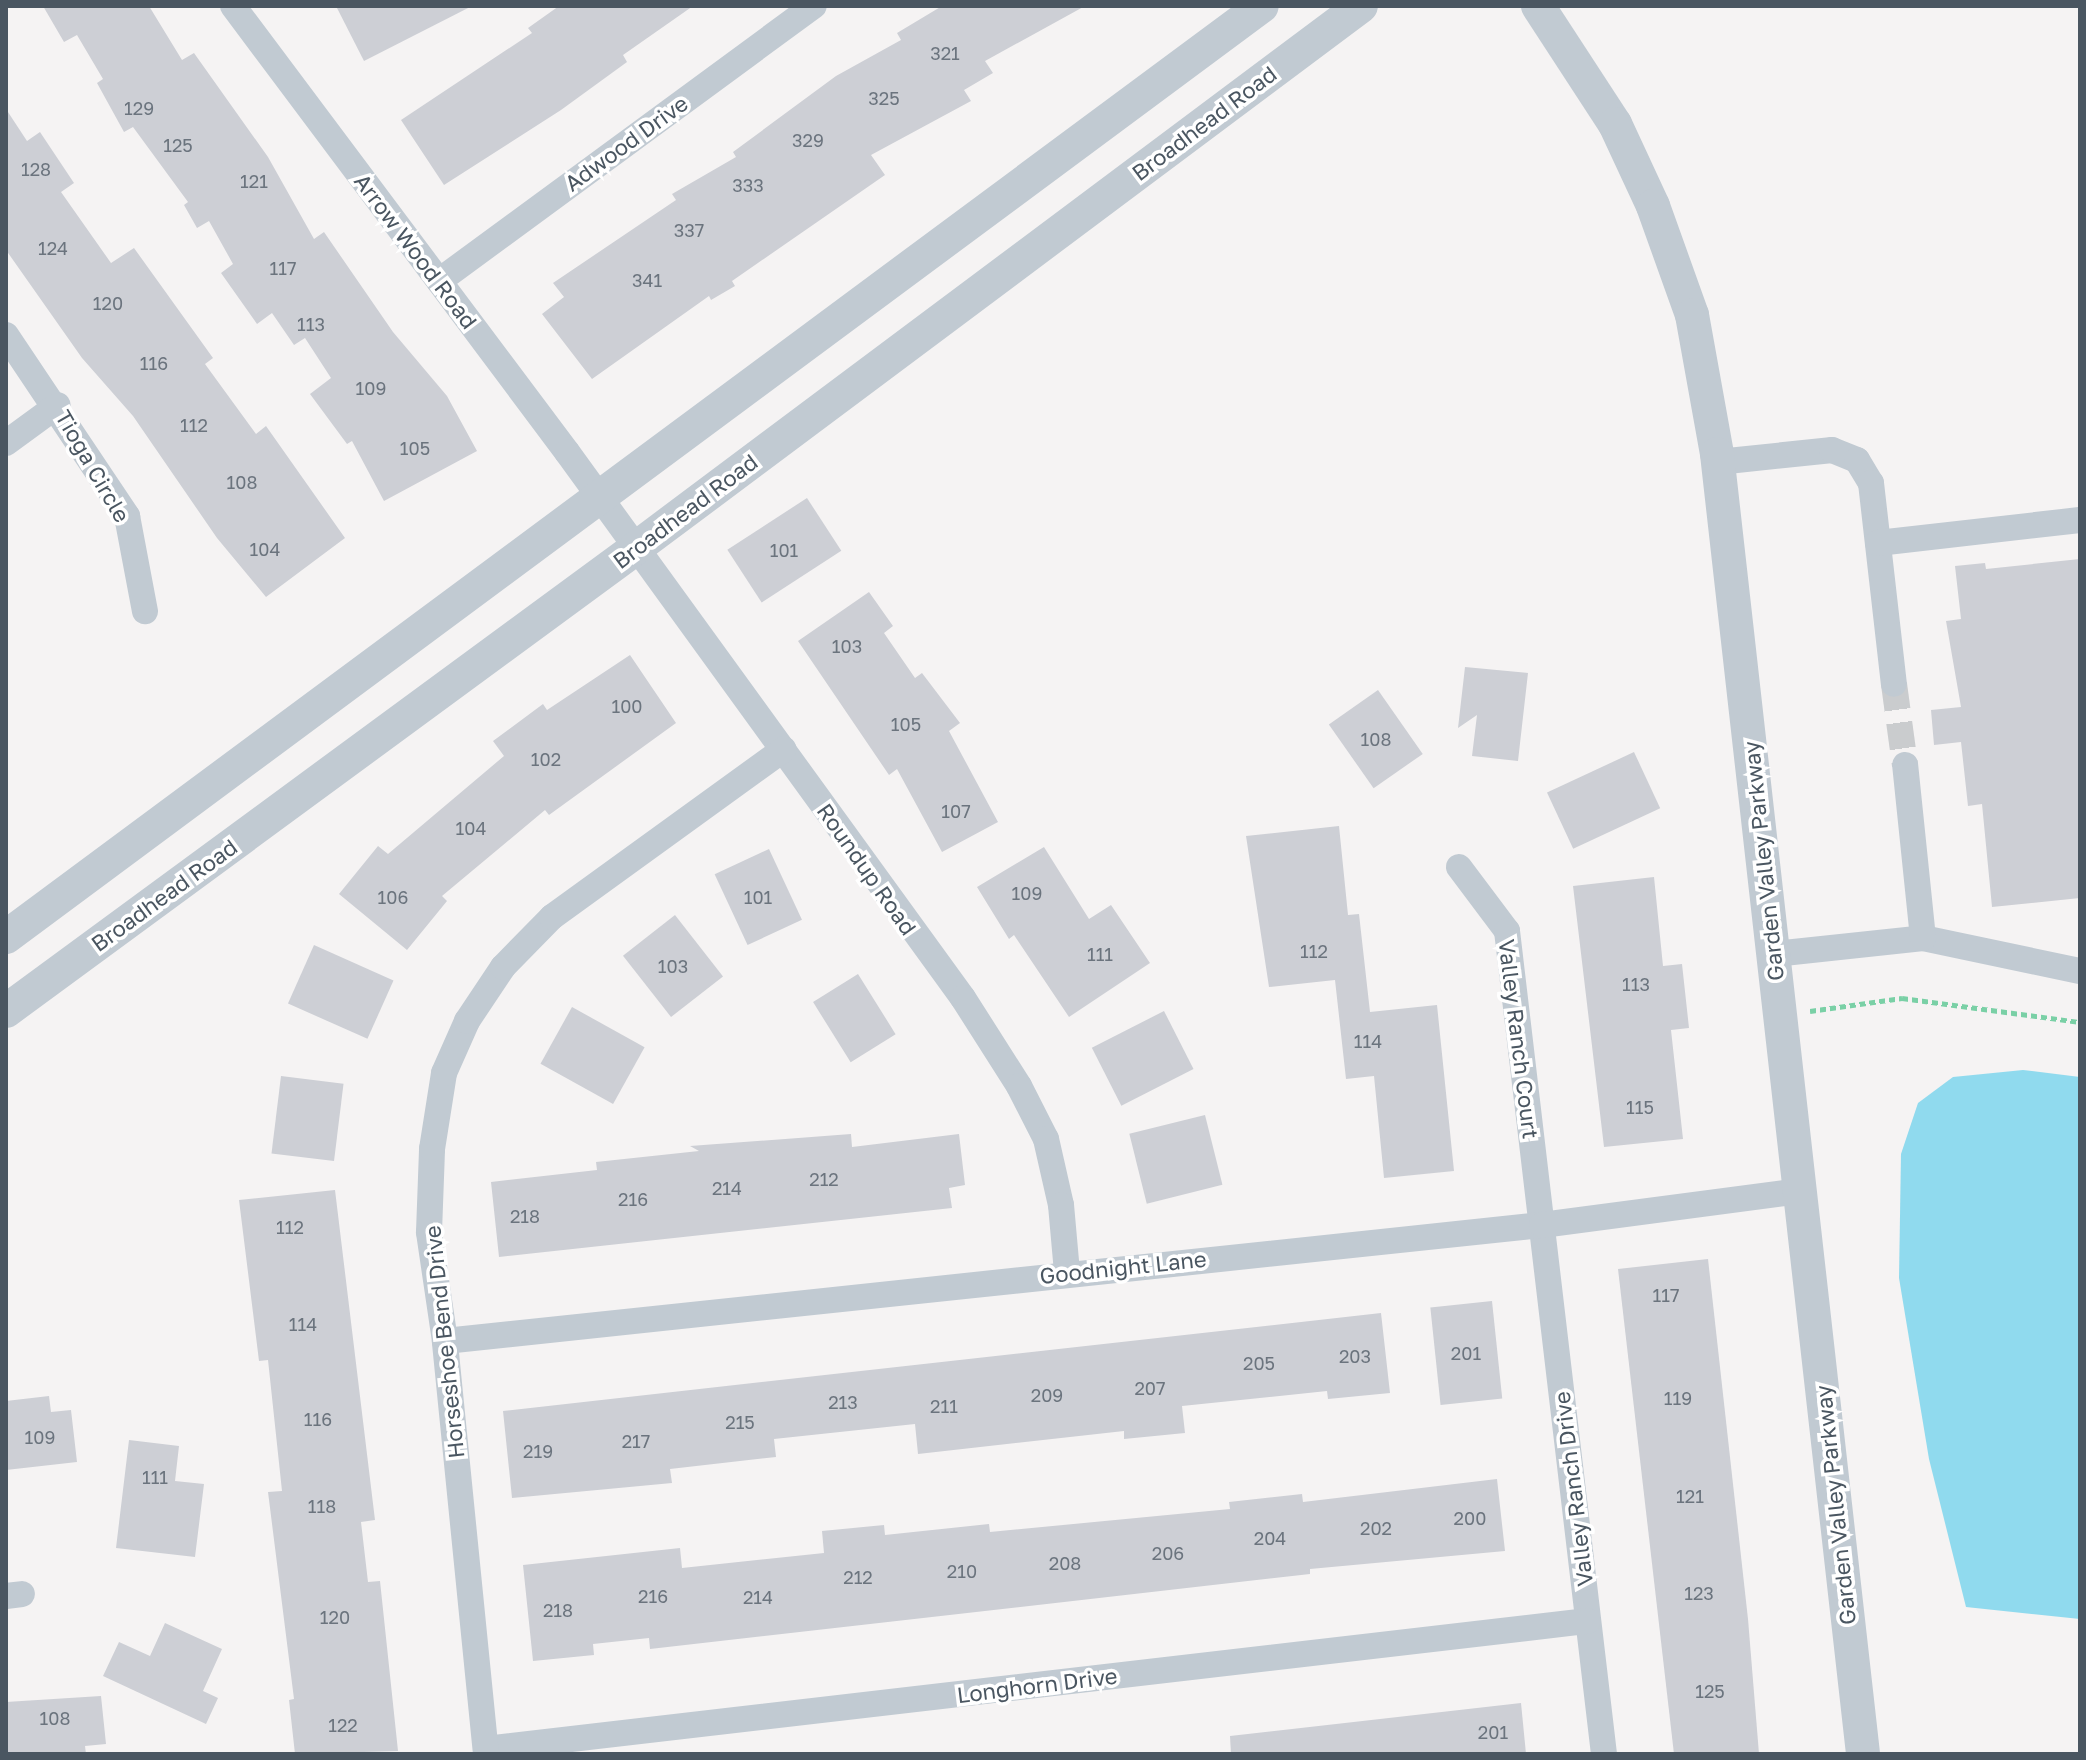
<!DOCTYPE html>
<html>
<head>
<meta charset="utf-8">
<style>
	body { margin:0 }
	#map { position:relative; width:2086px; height:1760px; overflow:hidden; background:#f5f3f3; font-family:"Golos Text",sans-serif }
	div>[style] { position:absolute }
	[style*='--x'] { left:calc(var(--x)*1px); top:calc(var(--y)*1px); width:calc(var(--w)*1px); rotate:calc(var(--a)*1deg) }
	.water>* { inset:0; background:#90daee }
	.building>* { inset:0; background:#cdcfd5; transform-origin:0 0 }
	.minor-tunnel>* { height:26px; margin-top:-13px; transform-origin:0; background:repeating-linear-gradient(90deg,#caccce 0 26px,transparent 0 39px) }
	.path>* { height:5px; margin-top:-2.5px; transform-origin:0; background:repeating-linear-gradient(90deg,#7ad0a6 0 6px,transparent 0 10px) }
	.minor>* { height:26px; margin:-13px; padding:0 13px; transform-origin:13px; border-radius:13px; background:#c1cad2 }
	.tertiary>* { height:34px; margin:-17px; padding:0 17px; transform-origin:17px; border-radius:17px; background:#c1cad2 }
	span { translate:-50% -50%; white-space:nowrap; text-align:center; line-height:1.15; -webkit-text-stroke:7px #fff; paint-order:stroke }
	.number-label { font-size:18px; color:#6b747e }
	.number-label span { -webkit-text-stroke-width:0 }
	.street-label { font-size:22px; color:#4a5661 }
	.frame { position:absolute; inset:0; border:8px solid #4a5661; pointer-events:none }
</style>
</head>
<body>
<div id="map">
	<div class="water">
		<i style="clip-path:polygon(2023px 1070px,2080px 1077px,2080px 1619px,1966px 1607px,1929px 1459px,1899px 1278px,1901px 1154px,1918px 1103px,1953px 1077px)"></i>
	</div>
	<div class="building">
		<i style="clip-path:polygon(43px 6px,149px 6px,182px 60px,194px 53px,268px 157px,314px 239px,324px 232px,393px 332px,447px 396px,477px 451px,384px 501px,352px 441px,347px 444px,310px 394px,331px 378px,305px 338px,294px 345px,272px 313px,257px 324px,221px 273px,233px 264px,209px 221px,197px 228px,184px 205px,188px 202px,133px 127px,124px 132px,97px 83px,103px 79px,77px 35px,64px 42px)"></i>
		<i style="clip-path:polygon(336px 6px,472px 6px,364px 61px)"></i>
		<i style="clip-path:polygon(559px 6px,693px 6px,623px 55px,627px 62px,561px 110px,444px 185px,401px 120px,532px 33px,528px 28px)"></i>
		<i style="clip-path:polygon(942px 6px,1085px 6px,985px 61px,993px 73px,964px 90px,971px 101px,871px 155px,885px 175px,732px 281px,735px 286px,711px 300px,709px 296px,592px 379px,542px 314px,564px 297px,553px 283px,676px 200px,672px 194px,736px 157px,733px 152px,836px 76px,901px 40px,897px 33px)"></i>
		<i style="clip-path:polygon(6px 109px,27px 141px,40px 132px,74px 183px,61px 192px,111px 263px,134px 248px,213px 358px,205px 364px,256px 434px,266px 426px,345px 538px,266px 597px,217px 538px,133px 416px,82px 358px,6px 250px)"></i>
		<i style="left:807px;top:498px;width:63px;height:95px;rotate:57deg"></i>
		<i style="clip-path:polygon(2080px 559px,2080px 898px,1992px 907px,1982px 804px,1968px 806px,1961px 742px,1934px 745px,1931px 710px,1961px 707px,1946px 621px,1961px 619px,1955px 566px,1985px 563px,1986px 569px)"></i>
		<i style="clip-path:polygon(869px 592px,893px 626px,884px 633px,915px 678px,922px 673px,960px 723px,949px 731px,998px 822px,942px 852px,897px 769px,889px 775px,798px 641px)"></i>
		<i style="clip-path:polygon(630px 655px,676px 723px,549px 815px,545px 810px,442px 896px,447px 901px,407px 950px,339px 894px,378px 846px,388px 854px,504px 756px,493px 741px,543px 704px,547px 710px)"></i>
		<i style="clip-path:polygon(1465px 667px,1528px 673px,1518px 761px,1472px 756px,1477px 715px,1458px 728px)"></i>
		<i style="left:1378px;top:690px;width:78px;height:60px;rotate:55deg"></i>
		<i style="left:1634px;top:752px;width:62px;height:96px;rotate:65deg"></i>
		<i style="clip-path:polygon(1339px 826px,1348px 915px,1359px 914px,1370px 1012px,1437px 1005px,1454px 1171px,1384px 1178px,1374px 1076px,1346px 1079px,1335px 980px,1269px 987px,1246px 836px)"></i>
		<i style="clip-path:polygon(1044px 847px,1089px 919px,1111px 905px,1150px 963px,1069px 1017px,1014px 935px,1009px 939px,977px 887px)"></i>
		<i style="left:769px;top:849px;width:78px;height:60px;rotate:65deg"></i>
		<i style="clip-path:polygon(1654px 877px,1663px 966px,1682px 964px,1689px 1028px,1671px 1030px,1683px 1139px,1604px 1147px,1573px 886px)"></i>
		<i style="left:675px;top:915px;width:78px;height:66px;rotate:52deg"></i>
		<i style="left:314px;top:945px;width:87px;height:64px;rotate:24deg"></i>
		<i style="left:858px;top:974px;width:71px;height:53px;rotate:58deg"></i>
		<i style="left:572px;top:1007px;width:83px;height:65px;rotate:29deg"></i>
		<i style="left:1164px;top:1011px;width:65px;height:81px;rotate:63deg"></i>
		<i style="left:281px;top:1076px;width:63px;height:78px;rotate:7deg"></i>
		<i style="left:1205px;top:1115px;width:72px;height:78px;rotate:76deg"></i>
		<i style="clip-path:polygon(851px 1134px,852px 1147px,959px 1134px,965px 1185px,949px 1188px,952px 1208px,499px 1257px,491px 1182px,597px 1170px,596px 1162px,699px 1151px,690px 1146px)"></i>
		<i style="clip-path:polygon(335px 1190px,375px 1520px,361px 1522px,368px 1582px,380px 1581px,398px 1751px,295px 1754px,289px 1700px,294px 1699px,268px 1492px,282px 1491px,268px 1360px,259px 1361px,239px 1200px)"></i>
		<i style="clip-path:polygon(1708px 1259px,1748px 1619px,1759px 1754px,1674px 1754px,1618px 1269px)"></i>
		<i style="left:1492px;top:1301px;width:98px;height:62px;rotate:84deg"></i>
		<i style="clip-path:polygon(1381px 1313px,1390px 1393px,1328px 1399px,1327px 1391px,1182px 1406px,1185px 1433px,1124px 1439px,1124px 1431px,918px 1454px,915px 1424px,774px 1439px,776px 1457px,670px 1469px,672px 1483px,512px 1498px,503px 1411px)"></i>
		<i style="clip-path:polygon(49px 1396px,51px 1412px,71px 1410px,77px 1462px,6px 1470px,6px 1401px)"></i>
		<i style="clip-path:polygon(129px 1440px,179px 1446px,175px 1481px,204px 1484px,195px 1557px,116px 1548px)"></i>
		<i style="clip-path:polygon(1497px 1479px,1505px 1551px,1310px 1569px,1310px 1574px,650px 1649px,649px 1638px,593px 1644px,594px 1655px,533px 1661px,523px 1565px,680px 1548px,682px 1568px,824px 1553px,822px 1531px,884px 1525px,885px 1535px,989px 1524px,990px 1532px,1230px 1509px,1229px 1502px,1302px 1494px,1303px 1502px)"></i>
		<i style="clip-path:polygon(165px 1623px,222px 1649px,203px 1691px,218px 1698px,206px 1724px,103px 1676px,119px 1642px,150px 1656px)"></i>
		<i style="clip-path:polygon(101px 1696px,106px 1744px,85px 1746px,86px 1754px,6px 1754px,6px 1702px)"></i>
		<i style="clip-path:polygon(1521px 1703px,1526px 1754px,1231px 1754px,1230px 1736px)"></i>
	</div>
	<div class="minor-tunnel">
		<i style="--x:1894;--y:684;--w:82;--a:82.3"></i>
	</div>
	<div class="path">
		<i style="--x:1810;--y:1011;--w:93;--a:-8"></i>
		<i style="--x:1902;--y:998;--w:180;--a:7.7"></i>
	</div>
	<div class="minor">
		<i style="--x:233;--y:6;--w:557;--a:53.17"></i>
		<i style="--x:567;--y:452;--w:674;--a:54.05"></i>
		<i style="--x:963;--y:998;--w:104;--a:57.5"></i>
		<i style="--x:1019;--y:1086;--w:59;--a:63"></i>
		<i style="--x:1046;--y:1139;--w:68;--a:77.2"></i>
		<i style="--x:1061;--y:1205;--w:67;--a:84.9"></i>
		<i style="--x:439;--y:281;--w:465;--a:-36.3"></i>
		<i style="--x:6;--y:335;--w:218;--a:56.2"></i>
		<i style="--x:127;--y:516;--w:97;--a:79.3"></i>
		<i style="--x:6;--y:443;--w:64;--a:-36.2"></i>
		<i style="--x:1718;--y:462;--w:115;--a:-6"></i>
		<i style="--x:1832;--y:450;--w:27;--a:22"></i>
		<i style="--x:1857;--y:460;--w:27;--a:59"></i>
		<i style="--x:1871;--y:483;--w:202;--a:83.5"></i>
		<i style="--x:1878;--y:543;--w:203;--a:-6.5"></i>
		<i style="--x:1459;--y:867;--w:80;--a:53.1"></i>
		<i style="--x:1507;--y:931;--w:829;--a:83.28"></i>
		<i style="--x:1923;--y:938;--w:160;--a:11.9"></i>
		<i style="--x:1774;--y:954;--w:150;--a:-6.1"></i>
		<i style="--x:1923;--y:938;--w:174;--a:-95.9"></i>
		<i style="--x:445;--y:1341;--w:1103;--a:-6.04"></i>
		<i style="--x:1542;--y:1225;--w:260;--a:-7.5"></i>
		<i style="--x:6;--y:1596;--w:16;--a:-7"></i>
		<i style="--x:486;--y:1749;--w:1109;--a:-6.63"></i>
		<i style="--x:486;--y:1754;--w:415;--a:-95.7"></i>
		<i style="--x:445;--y:1341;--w:110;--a:-98.4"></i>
		<i style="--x:429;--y:1232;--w:83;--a:-87.9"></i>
		<i style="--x:432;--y:1149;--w:77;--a:-81"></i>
		<i style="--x:444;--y:1073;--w:57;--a:-66.1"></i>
		<i style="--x:467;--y:1021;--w:65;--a:-56.3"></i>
		<i style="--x:503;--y:967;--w:70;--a:-45.6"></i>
		<i style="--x:552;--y:917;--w:286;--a:-35.9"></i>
	</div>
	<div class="tertiary">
		<i style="--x:1538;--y:6;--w:141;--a:56.9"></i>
		<i style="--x:1615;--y:124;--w:90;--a:65.1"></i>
		<i style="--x:1653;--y:206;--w:116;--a:70.3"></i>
		<i style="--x:1692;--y:315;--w:141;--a:79.8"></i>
		<i style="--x:1717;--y:454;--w:1308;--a:83.59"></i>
		<i style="--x:6;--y:937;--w:1563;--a:-36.55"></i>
		<i style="--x:6;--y:1011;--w:782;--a:-36.31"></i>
		<i style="--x:636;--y:548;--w:905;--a:-36.78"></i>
	</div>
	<div class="number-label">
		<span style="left:945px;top:53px">321</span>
		<span style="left:884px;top:98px">325</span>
		<span style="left:139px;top:108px">129</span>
		<span style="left:808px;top:140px">329</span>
		<span style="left:178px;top:145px">125</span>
		<span style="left:36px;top:169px">128</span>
		<span style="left:254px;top:181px">121</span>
		<span style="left:748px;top:185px">333</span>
		<span style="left:689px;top:230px">337</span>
		<span style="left:53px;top:248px">124</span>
		<span style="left:283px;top:268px">117</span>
		<span style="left:647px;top:280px">341</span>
		<span style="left:108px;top:303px">120</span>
		<span style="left:311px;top:324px">113</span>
		<span style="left:154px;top:363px">116</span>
		<span style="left:371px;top:388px">109</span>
		<span style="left:194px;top:425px">112</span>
		<span style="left:415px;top:448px">105</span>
		<span style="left:242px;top:482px">108</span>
		<span style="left:265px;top:549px">104</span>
		<span style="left:784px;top:550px">101</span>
		<span style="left:847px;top:646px">103</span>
		<span style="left:627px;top:706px">100</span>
		<span style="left:906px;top:724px">105</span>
		<span style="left:1376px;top:739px">108</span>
		<span style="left:546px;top:759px">102</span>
		<span style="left:956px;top:811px">107</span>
		<span style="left:471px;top:828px">104</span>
		<span style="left:1027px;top:893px">109</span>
		<span style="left:393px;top:897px">106</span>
		<span style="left:758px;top:897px">101</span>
		<span style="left:1314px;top:951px">112</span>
		<span style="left:1100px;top:954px">111</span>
		<span style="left:673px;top:966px">103</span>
		<span style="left:1636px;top:984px">113</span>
		<span style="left:1368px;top:1041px">114</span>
		<span style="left:1640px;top:1107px">115</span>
		<span style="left:824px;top:1179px">212</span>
		<span style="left:727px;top:1188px">214</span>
		<span style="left:633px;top:1199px">216</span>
		<span style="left:525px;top:1216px">218</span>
		<span style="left:290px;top:1227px">112</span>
		<span style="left:1666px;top:1295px">117</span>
		<span style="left:303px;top:1324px">114</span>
		<span style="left:1466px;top:1353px">201</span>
		<span style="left:1355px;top:1356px">203</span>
		<span style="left:1259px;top:1363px">205</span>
		<span style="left:1150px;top:1388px">207</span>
		<span style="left:1047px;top:1395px">209</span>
		<span style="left:1678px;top:1398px">119</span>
		<span style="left:843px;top:1402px">213</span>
		<span style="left:944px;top:1406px">211</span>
		<span style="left:318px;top:1419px">116</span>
		<span style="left:740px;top:1422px">215</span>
		<span style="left:40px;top:1437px">109</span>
		<span style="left:636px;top:1441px">217</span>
		<span style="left:538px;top:1451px">219</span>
		<span style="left:155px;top:1477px">111</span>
		<span style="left:1690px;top:1496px">121</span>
		<span style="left:322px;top:1506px">118</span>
		<span style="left:1470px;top:1518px">200</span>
		<span style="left:1376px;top:1528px">202</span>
		<span style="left:1270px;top:1538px">204</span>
		<span style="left:1168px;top:1553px">206</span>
		<span style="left:1065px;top:1563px">208</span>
		<span style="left:962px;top:1571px">210</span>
		<span style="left:858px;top:1577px">212</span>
		<span style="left:1699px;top:1593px">123</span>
		<span style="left:653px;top:1596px">216</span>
		<span style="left:758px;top:1597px">214</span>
		<span style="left:558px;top:1610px">218</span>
		<span style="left:335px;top:1617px">120</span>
		<span style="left:1710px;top:1691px">125</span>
		<span style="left:55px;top:1718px">108</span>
		<span style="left:343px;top:1725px">122</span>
		<span style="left:1493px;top:1732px">201</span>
	</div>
	<div class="street-label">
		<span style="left:1204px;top:123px;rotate:-37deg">Broadhead Road</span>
		<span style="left:626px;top:143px;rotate:-36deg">Adwood Drive</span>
		<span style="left:416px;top:251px;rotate:53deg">Arrow Wood Road</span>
		<span style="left:93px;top:466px;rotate:60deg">Tioga Circle</span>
		<span style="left:685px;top:511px;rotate:-37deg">Broadhead Road</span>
		<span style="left:1763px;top:861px;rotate:-96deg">Garden Valley Parkway</span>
		<span style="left:867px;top:869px;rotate:55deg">Roundup Road</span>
		<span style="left:164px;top:895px;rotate:-36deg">Broadhead Road</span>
		<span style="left:1519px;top:1039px;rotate:83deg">Valley Ranch Court</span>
		<span style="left:1123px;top:1267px;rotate:-6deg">Goodnight Lane</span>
		<span style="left:444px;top:1342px;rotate:-96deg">Horseshoe Bend Drive</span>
		<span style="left:1573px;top:1489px;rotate:-97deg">Valley Ranch Drive</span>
		<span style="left:1835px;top:1505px;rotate:-96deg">Garden Valley Parkway</span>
		<span style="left:1037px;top:1685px;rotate:-7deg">Longhorn Drive</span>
	</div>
	<div class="frame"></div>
</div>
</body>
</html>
